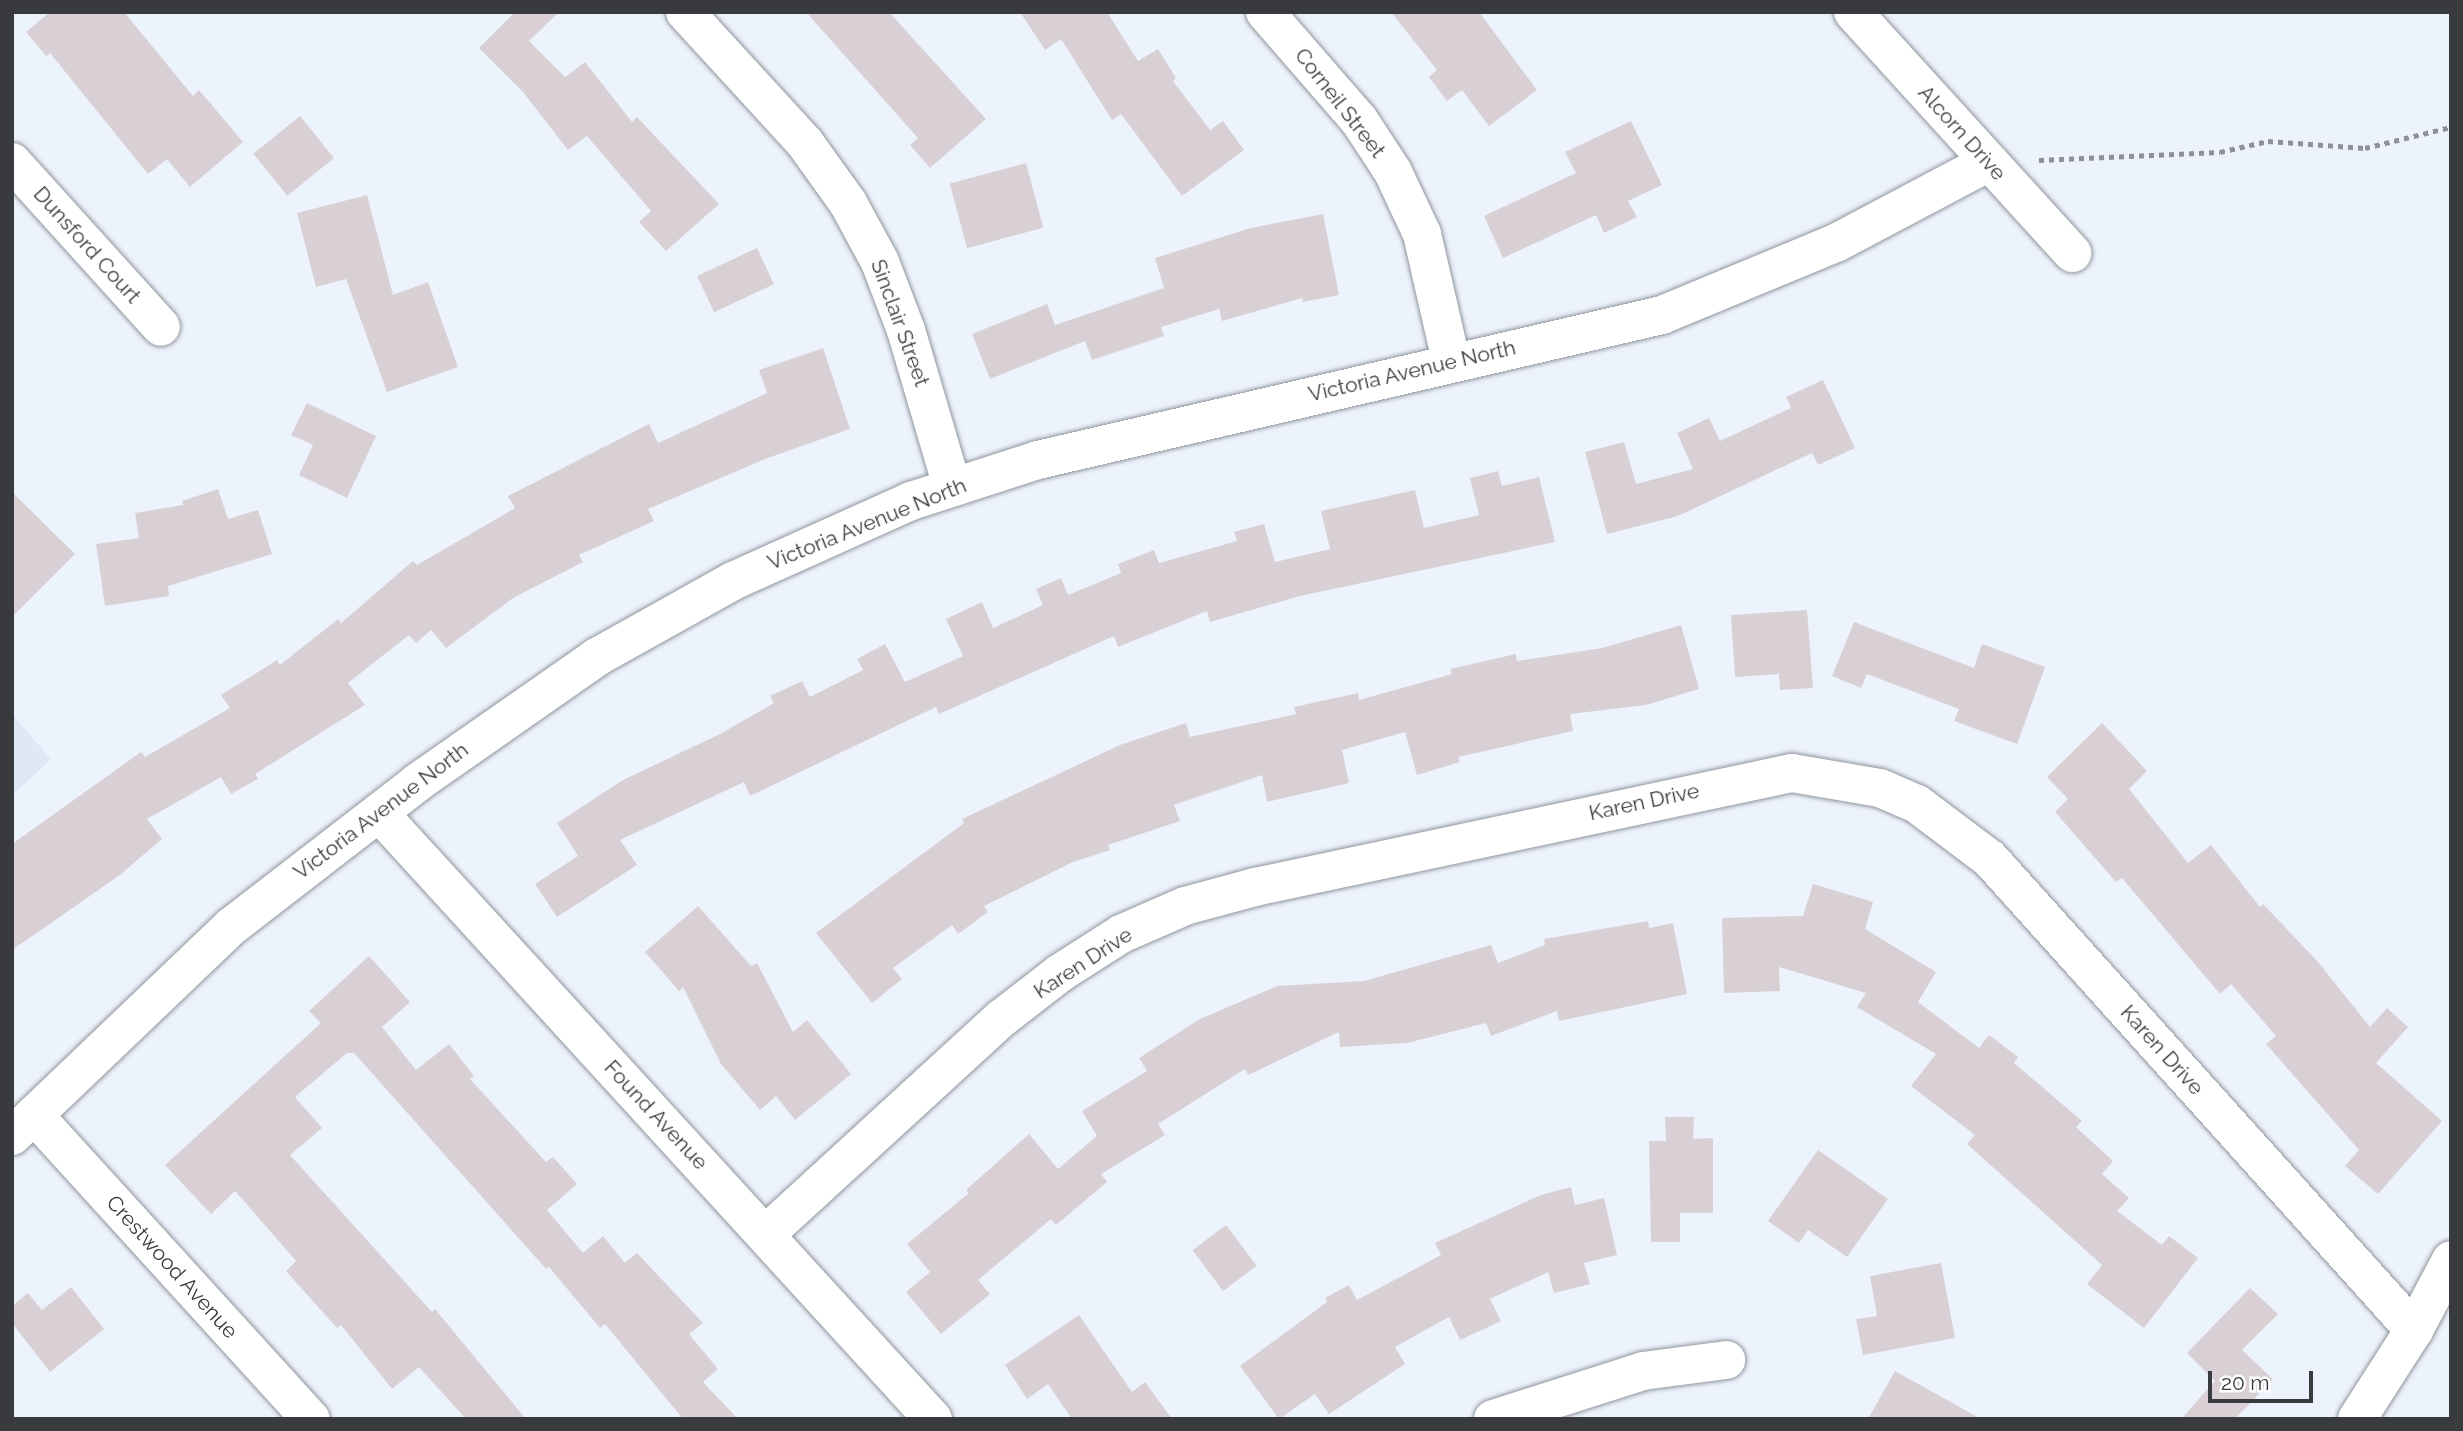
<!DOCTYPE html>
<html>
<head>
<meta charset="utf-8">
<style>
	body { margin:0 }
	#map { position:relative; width:2463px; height:1431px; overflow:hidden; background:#edf3fc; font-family:Raleway,sans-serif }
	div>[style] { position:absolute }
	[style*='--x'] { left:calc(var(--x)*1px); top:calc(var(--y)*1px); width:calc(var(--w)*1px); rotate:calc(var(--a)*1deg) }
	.built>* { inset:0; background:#dee8f7 }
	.building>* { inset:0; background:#d9d0d6; transform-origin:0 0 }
	.path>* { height:4.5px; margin-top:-2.25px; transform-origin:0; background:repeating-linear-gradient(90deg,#8e9198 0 5px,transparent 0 10px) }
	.roads { filter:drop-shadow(0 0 2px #90959d) drop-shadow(0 0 2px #90959d) }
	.street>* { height:38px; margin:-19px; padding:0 19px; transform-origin:19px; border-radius:19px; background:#fff }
	.secondary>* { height:38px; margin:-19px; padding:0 19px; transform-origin:19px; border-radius:19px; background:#fff }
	span { translate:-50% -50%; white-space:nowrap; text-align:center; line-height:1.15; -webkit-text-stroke:7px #fff; paint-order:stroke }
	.street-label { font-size:21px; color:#383a3e }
	.frame { position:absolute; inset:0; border:14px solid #383a3e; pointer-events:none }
	.scale { position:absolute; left:2208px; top:1371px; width:105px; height:32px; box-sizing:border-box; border:4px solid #383a3e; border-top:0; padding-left:9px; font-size:21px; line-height:24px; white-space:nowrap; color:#383a3e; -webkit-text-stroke:5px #fff; paint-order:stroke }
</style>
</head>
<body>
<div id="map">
	<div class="built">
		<i style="clip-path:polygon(12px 714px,51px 759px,12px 796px)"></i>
	</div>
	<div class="building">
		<i style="clip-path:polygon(50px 12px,124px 12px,193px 96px,199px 90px,243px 142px,190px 187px,167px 159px,148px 174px,50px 53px,46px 56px,26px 32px)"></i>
		<i style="clip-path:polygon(515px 12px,559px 12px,529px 41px,565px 77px,585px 62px,632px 122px,637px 117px,719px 204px,666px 251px,639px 222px,651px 211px,587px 136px,568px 150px,523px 92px,479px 48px)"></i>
		<i style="clip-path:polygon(806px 12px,889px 12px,986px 119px,930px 168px,910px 145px,918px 138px)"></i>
		<i style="clip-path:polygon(1020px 12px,1107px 12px,1138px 61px,1158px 49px,1176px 78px,1173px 81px,1210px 130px,1223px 121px,1244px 150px,1182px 196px,1121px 114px,1112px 120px,1061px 39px,1045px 50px)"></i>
		<i style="clip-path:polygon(1391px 12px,1479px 12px,1537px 90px,1489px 126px,1462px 90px,1447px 101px,1429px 77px,1437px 70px)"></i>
		<i style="left:300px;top:116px;width:54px;height:60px;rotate:51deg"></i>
		<i style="clip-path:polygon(1631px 121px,1662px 185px,1628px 201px,1637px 217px,1604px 233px,1596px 215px,1503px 258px,1484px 216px,1576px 173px,1565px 152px)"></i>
		<i style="left:1026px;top:163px;width:67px;height:79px;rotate:75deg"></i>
		<i style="clip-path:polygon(367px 195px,393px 295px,428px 282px,458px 367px,387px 392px,346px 279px,316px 287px,297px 213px)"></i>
		<i style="clip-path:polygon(1323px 214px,1339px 295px,1303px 302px,1302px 298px,1222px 321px,1219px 309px,1161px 327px,1164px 336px,1092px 360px,1085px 341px,990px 379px,972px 334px,1047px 304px,1055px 325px,1164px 288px,1155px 258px,1251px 228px)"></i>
		<i style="left:757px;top:248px;width:40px;height:66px;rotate:65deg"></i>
		<i style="clip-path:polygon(823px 348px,850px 429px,765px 459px,648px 509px,654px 521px,579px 555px,583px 562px,513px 598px,446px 648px,431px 630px,416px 643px,409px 635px,348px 683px,365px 705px,255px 774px,258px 779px,231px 794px,221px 777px,147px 819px,162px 839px,120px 875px,12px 950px,12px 844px,141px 752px,145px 757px,230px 708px,221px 695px,277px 660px,280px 665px,338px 619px,341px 623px,413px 561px,417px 565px,515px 508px,508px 496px,649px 424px,658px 443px,767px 393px,759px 370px)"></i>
		<i style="clip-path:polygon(1823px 380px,1855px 448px,1818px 465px,1812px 453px,1678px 516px,1607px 534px,1585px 452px,1624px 442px,1636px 484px,1693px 469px,1677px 433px,1709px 418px,1720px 441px,1791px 408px,1786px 397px)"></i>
		<i style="clip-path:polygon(307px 403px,376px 436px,347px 498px,299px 475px,313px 445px,291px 435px)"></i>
		<i style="clip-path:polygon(1498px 471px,1502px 486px,1539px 477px,1555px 542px,1300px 596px,1210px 622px,1207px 611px,1118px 647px,1114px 636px,939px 714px,936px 707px,750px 796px,744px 782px,620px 840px,637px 865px,557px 917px,535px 884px,578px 856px,557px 823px,623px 780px,720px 734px,774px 703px,770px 696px,802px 681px,810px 697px,863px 670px,857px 659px,885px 644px,905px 682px,963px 656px,946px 619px,982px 602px,993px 628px,1043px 605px,1036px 589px,1061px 578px,1068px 595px,1121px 573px,1118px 564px,1154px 550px,1159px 563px,1237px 541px,1234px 532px,1264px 524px,1275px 562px,1330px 549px,1321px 511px,1415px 490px,1424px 528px,1479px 515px,1470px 478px)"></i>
		<i style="clip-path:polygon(218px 489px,228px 519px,258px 510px,272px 554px,168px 586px,169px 596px,105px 606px,96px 544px,139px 538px,135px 513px,183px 505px,182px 501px)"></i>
		<i style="clip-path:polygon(12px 492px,75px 554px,12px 617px)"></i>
		<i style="clip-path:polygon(1807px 610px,1813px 688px,1780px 690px,1779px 674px,1735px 677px,1731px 615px)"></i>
		<i style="clip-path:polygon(1854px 622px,1974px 668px,1982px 644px,2045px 667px,2017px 744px,1954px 721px,1959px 709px,1867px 674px,1861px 688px,1832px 676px)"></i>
		<i style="clip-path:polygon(1681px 625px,1699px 689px,1646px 705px,1570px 714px,1573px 731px,1458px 757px,1460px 762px,1417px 775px,1405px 732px,1342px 750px,1349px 783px,1267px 802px,1262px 775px,1174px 805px,1180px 821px,1108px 845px,1110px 850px,1073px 862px,984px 906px,988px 912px,958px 934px,952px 925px,893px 968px,902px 979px,872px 1003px,816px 933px,964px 823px,962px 819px,1120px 745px,1186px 723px,1190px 737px,1296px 714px,1294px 707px,1358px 693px,1359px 700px,1452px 674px,1450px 669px,1516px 654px,1517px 661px,1602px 648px)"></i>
		<i style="clip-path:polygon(2102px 723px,2147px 771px,2129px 789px,2188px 863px,2211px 845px,2260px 907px,2263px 904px,2318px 962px,2370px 1027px,2387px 1008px,2408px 1027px,2376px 1063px,2442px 1121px,2378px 1194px,2345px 1166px,2359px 1150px,2266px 1044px,2276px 1036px,2231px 984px,2220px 994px,2122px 878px,2116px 882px,2055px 812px,2068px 799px,2047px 777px)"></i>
		<i style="clip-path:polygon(1813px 884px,1873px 902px,1865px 929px,1936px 972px,1918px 1002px,1979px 1048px,1989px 1035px,2018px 1057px,2014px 1063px,2082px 1121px,2076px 1127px,2113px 1161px,2102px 1174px,2129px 1198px,2117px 1211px,2162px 1245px,2169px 1236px,2198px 1258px,2144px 1328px,2087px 1284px,2102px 1265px,1967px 1144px,1975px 1135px,1911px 1086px,1936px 1054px,1857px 1007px,1866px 993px,1779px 967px,1780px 991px,1724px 993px,1722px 918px,1803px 916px)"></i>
		<i style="clip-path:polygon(698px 906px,751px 966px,757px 963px,793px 1032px,807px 1020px,851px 1074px,795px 1120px,776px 1096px,760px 1110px,721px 1064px,683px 987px,679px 991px,645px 952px)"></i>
		<i style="clip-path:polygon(1648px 921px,1649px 928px,1673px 923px,1687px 994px,1559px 1021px,1557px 1011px,1491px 1036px,1486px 1023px,1407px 1043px,1340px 1047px,1339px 1032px,1248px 1075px,1245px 1069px,1158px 1124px,1165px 1135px,1101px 1174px,1107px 1182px,1056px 1225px,1051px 1219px,978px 1280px,990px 1294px,941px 1334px,906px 1292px,930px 1272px,907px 1244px,969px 1193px,966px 1190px,1029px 1134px,1058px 1169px,1097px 1136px,1082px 1111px,1147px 1071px,1139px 1058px,1200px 1019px,1277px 986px,1364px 981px,1491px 945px,1498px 963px,1545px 945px,1544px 939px)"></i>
		<i style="clip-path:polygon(369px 956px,410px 1002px,382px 1027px,416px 1070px,449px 1044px,474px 1076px,470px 1079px,546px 1162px,553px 1157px,577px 1184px,547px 1210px,583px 1253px,603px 1236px,625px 1263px,637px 1253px,703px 1323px,689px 1334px,718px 1369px,703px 1382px,738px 1419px,683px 1419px,605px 1324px,600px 1328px,549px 1267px,546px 1269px,354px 1053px,347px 1053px,295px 1097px,322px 1128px,290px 1155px,432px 1312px,435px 1309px,526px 1419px,466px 1419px,419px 1367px,392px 1389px,341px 1325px,337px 1328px,286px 1271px,296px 1261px,235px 1191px,211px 1214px,165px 1165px,321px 1023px,309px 1011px)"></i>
		<i style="clip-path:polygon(1665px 1117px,1694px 1117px,1693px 1139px,1713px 1138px,1713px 1213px,1680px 1213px,1680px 1242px,1651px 1242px,1649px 1141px,1666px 1141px)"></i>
		<i style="clip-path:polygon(1818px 1150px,1888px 1199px,1847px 1257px,1808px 1230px,1799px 1243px,1768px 1221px)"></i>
		<i style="clip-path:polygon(1571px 1187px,1575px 1205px,1604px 1198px,1617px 1255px,1584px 1263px,1590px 1284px,1554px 1293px,1548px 1272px,1490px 1299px,1501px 1321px,1460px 1340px,1449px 1317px,1395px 1347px,1405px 1364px,1329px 1414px,1315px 1394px,1279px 1419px,1240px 1366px,1327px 1302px,1325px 1298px,1349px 1285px,1357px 1300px,1441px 1255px,1435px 1243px,1541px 1195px)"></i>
		<i style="left:1226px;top:1225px;width:51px;height:42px;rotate:53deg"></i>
		<i style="clip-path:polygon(1941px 1263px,1955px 1338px,1863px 1355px,1856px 1319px,1877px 1316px,1870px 1276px)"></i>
		<i style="clip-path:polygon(71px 1287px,104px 1329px,50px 1372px,12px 1323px,12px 1306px,28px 1293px,42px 1310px)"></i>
		<i style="clip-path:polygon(2250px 1288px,2278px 1314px,2242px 1350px,2273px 1379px,2235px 1419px,2181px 1419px,2215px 1381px,2187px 1353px)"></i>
		<i style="clip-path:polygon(1079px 1315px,1132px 1392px,1145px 1382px,1172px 1419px,1072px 1419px,1048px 1384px,1027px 1399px,1005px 1365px)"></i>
		<i style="clip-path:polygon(1895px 1371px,1981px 1419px,1868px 1419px)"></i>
	</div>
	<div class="path">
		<i style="--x:2039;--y:160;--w:181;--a:-2.5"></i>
		<i style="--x:2220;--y:152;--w:49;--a:-12.9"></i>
		<i style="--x:2268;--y:141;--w:97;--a:4.1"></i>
		<i style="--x:2365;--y:148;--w:89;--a:-13.7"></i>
	</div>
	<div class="roads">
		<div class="street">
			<i style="--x:685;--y:12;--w:178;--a:47.5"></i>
			<i style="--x:805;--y:143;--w:74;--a:54.4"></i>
			<i style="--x:848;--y:203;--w:67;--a:61.5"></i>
			<i style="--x:880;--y:262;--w:73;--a:69.1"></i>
			<i style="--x:906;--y:330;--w:163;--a:73.6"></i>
			<i style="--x:1265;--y:12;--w:143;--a:49"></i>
			<i style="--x:1359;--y:120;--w:62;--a:56.8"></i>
			<i style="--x:1393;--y:172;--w:68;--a:64.9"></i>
			<i style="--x:1422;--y:234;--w:130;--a:77.1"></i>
			<i style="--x:1853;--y:12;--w:326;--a:47.7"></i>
			<i style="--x:12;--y:162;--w:222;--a:47.9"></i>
			<i style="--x:379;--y:813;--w:821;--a:47.57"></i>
			<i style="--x:34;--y:1115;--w:411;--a:47.7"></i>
			<i style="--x:12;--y:1136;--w:304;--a:-43.7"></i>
			<i style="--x:232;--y:926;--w:235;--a:-37.7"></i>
			<i style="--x:418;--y:782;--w:218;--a:-34.9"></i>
			<i style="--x:597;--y:657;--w:156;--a:-29.2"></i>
			<i style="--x:733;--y:581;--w:195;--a:-24.2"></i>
			<i style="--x:911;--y:501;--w:133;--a:-17.9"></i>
			<i style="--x:1038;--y:460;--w:641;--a:-13.08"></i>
			<i style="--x:1662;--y:315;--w:188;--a:-22.5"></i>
			<i style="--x:1836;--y:243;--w:173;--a:-27.9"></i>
			<i style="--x:766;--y:1234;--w:320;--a:-42.5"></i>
			<i style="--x:1002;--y:1018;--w:73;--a:-37.8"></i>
			<i style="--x:1060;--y:973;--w:72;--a:-32.6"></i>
			<i style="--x:1121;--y:934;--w:70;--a:-23.6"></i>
			<i style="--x:1185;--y:906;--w:73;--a:-15.2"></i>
			<i style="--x:1255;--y:887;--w:549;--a:-11.99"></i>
			<i style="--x:1792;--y:773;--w:89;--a:9.7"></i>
			<i style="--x:1880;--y:788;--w:40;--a:23.4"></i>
			<i style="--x:1917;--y:804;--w:91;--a:37"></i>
			<i style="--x:1990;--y:859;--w:634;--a:48.01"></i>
			<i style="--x:1493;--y:1419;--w:157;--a:-17.7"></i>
			<i style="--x:1643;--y:1371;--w:84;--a:-7.5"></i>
		</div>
		<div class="secondary">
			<i style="--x:2357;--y:1419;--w:106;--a:-57.4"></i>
			<i style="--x:2414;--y:1330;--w:79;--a:-62.1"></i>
		</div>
	</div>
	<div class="street-label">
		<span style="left:1340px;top:103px;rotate:52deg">Corneil Street</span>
		<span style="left:1962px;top:133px;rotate:48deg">Alcorn Drive</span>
		<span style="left:87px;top:245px;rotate:48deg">Dunsford Court</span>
		<span style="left:900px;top:323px;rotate:70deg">Sinclair Street</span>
		<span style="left:1412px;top:371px;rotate:-13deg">Victoria Avenue North</span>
		<span style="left:867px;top:524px;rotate:-22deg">Victoria Avenue North</span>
		<span style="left:1644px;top:802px;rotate:-12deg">Karen Drive</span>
		<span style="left:381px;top:811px;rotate:-37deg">Victoria Avenue North</span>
		<span style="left:1083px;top:963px;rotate:-33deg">Karen Drive</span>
		<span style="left:2162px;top:1050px;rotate:48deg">Karen Drive</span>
		<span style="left:656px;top:1115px;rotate:47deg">Found Avenue</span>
		<span style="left:172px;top:1267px;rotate:48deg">Crestwood Avenue</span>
	</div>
	<div class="frame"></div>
	<div class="scale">20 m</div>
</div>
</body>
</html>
